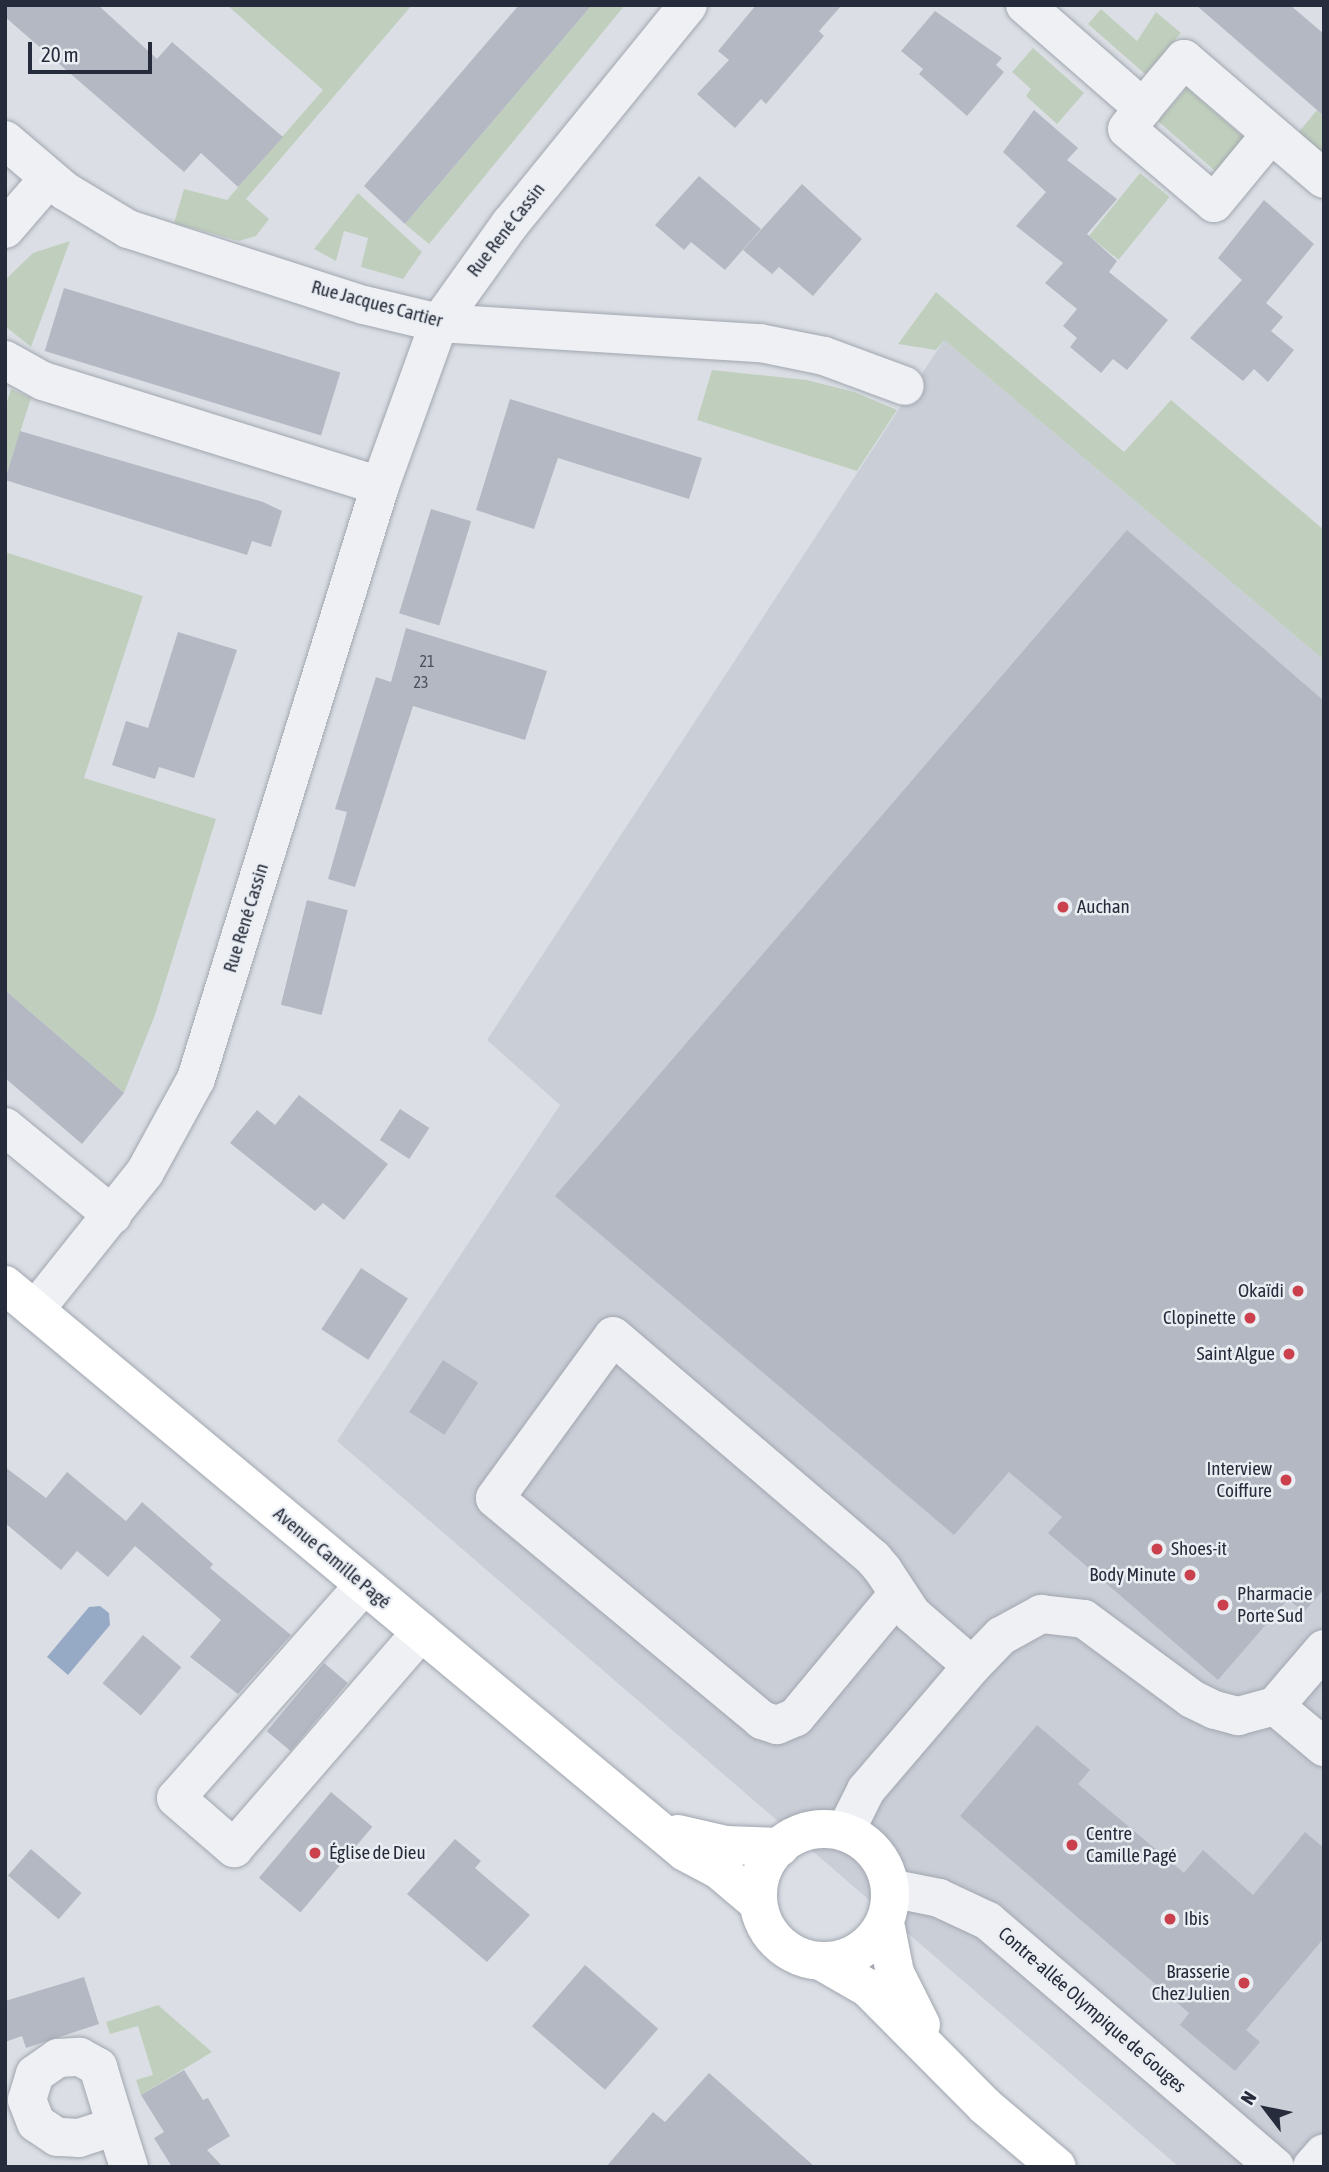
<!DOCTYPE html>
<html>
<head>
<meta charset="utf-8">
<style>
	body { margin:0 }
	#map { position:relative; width:1329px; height:2172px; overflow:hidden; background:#dbdfe5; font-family:"Asap Condensed",sans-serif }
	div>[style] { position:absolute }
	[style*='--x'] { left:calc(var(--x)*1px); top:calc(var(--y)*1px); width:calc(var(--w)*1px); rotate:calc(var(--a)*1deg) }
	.built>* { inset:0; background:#caced7 }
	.green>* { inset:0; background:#c0cfbd; transform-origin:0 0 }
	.water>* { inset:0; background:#97aac5 }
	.building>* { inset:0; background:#b3b8c2; transform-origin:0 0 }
	.roads { filter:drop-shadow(0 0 2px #a1a6af) drop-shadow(0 0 2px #a1a6af) }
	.minor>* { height:38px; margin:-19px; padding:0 19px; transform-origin:19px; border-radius:19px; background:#eef0f4 }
	.major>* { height:38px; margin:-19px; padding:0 19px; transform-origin:19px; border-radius:19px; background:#fff }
	.major>.ring { margin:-19px; padding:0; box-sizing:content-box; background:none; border:38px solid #fff; border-radius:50% }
	.dots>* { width:19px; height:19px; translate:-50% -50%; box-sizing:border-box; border:4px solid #eaeef3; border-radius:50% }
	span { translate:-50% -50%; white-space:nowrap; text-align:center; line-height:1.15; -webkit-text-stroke:5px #eaeef3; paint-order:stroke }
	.number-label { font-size:16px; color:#494f5d }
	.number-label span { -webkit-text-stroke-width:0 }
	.street-label { font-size:19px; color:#262c3b }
	.poi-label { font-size:19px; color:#262c3b }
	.left { translate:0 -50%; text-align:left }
	.right { translate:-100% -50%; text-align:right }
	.frame { position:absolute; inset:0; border:7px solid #262c3b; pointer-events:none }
	.north { position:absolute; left:1231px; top:2074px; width:70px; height:70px; -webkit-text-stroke:5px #eaeef3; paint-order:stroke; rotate:302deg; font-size:19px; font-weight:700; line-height:28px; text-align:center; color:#262c3b }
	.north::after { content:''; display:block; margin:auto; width:24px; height:32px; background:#262c3b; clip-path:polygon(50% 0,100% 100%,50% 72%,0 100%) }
	.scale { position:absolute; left:28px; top:42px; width:124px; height:32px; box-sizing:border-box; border:4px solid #262c3b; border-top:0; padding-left:9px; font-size:21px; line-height:24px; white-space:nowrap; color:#262c3b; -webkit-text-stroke:5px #eaeef3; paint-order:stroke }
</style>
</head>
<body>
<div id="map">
	<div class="built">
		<i style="clip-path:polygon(944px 340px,1324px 660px,1324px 2167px,1179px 2167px,337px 1441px,560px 1105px,487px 1040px)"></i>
	</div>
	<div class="green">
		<i style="clip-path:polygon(227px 5px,412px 5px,246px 199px,269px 219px,256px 236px,239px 241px,174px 223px,184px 189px,227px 200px,323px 90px)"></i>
		<i style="clip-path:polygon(592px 5px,625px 5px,429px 244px,405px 224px)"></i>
		<i style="clip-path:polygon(1101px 9px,1137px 41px,1156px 12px,1181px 33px,1145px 74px,1088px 24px)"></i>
		<i style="clip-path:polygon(1033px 48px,1084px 93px,1057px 124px,1026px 96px,1031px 89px,1012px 72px)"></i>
		<i style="left:1187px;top:88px;width:78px;height:44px;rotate:41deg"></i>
		<i style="clip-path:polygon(1317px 110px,1324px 116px,1324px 158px,1297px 134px)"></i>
		<i style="left:1140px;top:173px;width:38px;height:81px;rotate:39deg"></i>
		<i style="clip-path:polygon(358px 193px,422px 252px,403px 279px,361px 267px,368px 238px,344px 231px,336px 261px,314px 249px)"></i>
		<i style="clip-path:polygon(70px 241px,31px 347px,5px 326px,5px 280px,33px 253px)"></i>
		<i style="clip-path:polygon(936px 292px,1124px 452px,1171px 400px,1324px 530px,1324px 660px,944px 340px,936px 350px,898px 344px)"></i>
		<i style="clip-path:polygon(712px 370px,807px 380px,854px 392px,897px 410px,857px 471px,697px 420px)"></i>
		<i style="clip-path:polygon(11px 389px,31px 398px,5px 479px,5px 408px)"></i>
		<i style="clip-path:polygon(5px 552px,143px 596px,84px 778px,216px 819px,155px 1015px,124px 1093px,5px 990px)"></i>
		<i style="clip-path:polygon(158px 2005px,212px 2052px,141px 2095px,136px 2080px,153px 2075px,138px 2026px,110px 2034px,106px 2022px)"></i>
	</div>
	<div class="water">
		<i style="clip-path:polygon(100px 1606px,109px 1613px,110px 1625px,68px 1675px,47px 1657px,89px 1607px)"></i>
	</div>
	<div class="building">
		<i style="clip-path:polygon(5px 5px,98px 5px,157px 59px,172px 42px,283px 137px,238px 187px,201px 153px,184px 172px,5px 17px)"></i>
		<i style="clip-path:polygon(519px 5px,592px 5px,405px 224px,364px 186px)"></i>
		<i style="clip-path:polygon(756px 5px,842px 5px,819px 31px,824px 36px,766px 104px,761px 99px,735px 128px,697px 94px,729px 60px,718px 51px)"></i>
		<i style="clip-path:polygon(1196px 5px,1290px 5px,1324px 34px,1324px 116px)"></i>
		<i style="clip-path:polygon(935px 11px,1002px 58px,996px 65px,1004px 72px,967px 116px,919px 74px,923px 69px,901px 51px)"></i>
		<i style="clip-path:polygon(1034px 110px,1078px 148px,1067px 160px,1117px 199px,1087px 234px,1117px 261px,1109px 272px,1168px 320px,1127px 370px,1113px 359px,1101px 373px,1070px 347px,1077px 338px,1063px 326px,1077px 309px,1045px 283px,1063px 263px,1016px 226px,1046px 192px,1003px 152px)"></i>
		<i style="clip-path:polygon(699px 176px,761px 229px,725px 270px,691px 242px,684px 250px,655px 225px)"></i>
		<i style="clip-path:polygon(802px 184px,862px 239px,813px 296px,779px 267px,772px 274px,743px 250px)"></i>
		<i style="clip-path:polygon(1264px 200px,1314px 244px,1266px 303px,1283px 317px,1271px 331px,1294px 350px,1268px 382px,1254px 369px,1243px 381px,1190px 338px,1242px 280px,1218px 258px)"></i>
		<i style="left:64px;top:288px;width:289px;height:66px;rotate:17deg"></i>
		<i style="clip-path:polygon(510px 399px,702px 458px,689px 499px,558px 458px,534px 529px,476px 510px)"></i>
		<i style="clip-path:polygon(20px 431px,263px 502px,282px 511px,271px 547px,252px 541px,247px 555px,5px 480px)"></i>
		<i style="left:431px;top:509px;width:42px;height:109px;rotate:17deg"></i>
		<i style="clip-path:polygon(1127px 530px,1324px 701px,1324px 1589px,1304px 1612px,1288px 1599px,1218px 1680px,1048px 1533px,1062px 1517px,1009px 1472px,954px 1535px,555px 1196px)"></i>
		<i style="clip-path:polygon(406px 628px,547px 671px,525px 740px,413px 706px,355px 887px,328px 879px,347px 812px,335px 809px,376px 677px,391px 682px)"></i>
		<i style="clip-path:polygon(178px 632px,237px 650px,194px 778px,159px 767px,155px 779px,112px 765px,126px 721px,148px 728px)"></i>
		<i style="left:307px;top:900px;width:42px;height:108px;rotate:14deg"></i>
		<i style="clip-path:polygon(5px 990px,124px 1093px,82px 1144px,5px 1078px)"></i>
		<i style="clip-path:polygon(299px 1095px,388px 1164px,344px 1220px,323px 1203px,315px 1211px,230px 1143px,257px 1110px,275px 1125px)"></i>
		<i style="left:400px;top:1109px;width:35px;height:37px;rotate:33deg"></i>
		<i style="left:361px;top:1268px;width:56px;height:73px;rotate:33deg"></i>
		<i style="left:443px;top:1360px;width:42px;height:62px;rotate:33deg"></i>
		<i style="clip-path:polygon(5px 1467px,46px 1498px,67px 1472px,126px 1521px,142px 1502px,213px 1564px,210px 1568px,291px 1635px,238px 1694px,190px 1657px,221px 1620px,135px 1546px,108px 1577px,77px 1551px,61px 1570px,5px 1523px)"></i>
		<i style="left:143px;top:1635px;width:50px;height:63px;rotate:40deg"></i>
		<i style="left:324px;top:1663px;width:31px;height:89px;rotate:40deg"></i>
		<i style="clip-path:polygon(1037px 1725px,1090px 1770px,1078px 1784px,1184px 1873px,1203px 1850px,1253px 1895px,1305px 1832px,1324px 1848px,1324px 1938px,1246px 2030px,1260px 2042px,1235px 2071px,1180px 2025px,1189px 2013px,960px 1816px)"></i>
		<i style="left:331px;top:1792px;width:54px;height:112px;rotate:40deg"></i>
		<i style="clip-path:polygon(455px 1839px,481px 1861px,475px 1868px,530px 1915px,487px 1962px,407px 1894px)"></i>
		<i style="left:31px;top:1849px;width:67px;height:35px;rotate:41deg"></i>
		<i style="left:585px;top:1965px;width:97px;height:81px;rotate:41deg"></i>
		<i style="clip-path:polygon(84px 1977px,99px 2024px,26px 2048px,22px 2036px,5px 2042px,5px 2001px)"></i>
		<i style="clip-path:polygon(184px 2070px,203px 2100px,208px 2098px,230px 2136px,207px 2150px,223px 2167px,172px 2167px,154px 2138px,164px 2132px,141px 2095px)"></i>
		<i style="clip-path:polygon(709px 2073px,815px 2167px,606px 2167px,653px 2112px,665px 2122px)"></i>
	</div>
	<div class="roads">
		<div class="minor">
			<i style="--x:1025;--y:5;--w:157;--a:41.1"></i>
			<i style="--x:1143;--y:108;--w:64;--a:-50.1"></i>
			<i style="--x:1184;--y:59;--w:184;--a:40.6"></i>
			<i style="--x:1143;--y:108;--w:26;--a:127"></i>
			<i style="--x:1127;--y:129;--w:114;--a:40.4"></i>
			<i style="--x:1214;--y:203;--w:88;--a:-50.5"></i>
			<i style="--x:5;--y:140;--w:79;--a:40.4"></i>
			<i style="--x:65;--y:191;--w:74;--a:31.1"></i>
			<i style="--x:128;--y:229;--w:248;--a:17.9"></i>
			<i style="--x:364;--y:305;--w:77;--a:13.5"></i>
			<i style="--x:439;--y:323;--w:322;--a:3.6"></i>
			<i style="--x:760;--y:343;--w:65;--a:11.5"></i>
			<i style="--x:824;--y:356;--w:86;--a:20.3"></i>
			<i style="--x:5;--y:229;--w:67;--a:-49.2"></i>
			<i style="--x:5;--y:360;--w:43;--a:28.9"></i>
			<i style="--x:43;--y:381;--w:353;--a:17.3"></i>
			<i style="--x:5;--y:1127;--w:139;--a:39.4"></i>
			<i style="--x:35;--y:1310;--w:176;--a:-51.4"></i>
			<i style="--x:145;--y:1172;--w:106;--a:-61.3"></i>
			<i style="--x:196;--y:1079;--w:621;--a:-72.76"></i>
			<i style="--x:380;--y:486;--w:173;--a:-70.1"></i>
			<i style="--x:439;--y:323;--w:122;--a:-54.4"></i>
			<i style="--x:510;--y:224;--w:282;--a:-50.9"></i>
			<i style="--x:364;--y:1585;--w:284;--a:131.4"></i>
			<i style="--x:176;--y:1798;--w:77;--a:40.8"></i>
			<i style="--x:234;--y:1848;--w:286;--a:-49.1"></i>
			<i style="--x:898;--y:1594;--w:160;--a:129.7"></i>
			<i style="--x:796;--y:1717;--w:21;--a:157"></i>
			<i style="--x:777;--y:1725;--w:16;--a:-162"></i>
			<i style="--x:762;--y:1720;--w:347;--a:-140.3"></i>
			<i style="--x:495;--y:1498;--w:200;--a:-53.9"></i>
			<i style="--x:613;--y:1336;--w:342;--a:40.5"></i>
			<i style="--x:873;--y:1558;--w:16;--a:50"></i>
			<i style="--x:883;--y:1570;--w:53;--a:56.6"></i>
			<i style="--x:912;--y:1614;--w:79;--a:40.9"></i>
			<i style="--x:1324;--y:1649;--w:75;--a:130.7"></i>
			<i style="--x:1275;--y:1706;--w:64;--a:39.9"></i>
			<i style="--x:845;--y:1832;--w:47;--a:-63.4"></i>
			<i style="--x:866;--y:1790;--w:163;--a:-49.5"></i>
			<i style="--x:972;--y:1666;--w:42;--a:-46"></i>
			<i style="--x:1001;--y:1636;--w:46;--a:-28.8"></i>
			<i style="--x:1041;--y:1614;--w:43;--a:6.6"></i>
			<i style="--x:1084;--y:1619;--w:134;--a:36.5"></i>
			<i style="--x:1192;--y:1699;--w:25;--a:26"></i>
			<i style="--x:1215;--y:1710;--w:24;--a:15"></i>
			<i style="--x:1238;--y:1716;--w:38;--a:-15"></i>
			<i style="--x:890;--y:1888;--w:50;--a:11.5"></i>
			<i style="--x:939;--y:1898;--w:54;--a:25.1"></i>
			<i style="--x:988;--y:1921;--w:378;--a:40.6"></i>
			<i style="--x:116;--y:2126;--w:39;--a:162"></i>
			<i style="--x:79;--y:2138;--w:22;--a:-177"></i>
			<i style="--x:57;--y:2137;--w:25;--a:-146"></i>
			<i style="--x:36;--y:2123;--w:25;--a:-111"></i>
			<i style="--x:27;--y:2100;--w:27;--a:-73"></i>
			<i style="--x:35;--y:2074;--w:28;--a:-35"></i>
			<i style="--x:58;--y:2058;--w:22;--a:-3"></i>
			<i style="--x:80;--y:2057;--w:21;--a:29"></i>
			<i style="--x:98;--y:2067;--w:62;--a:73"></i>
			<i style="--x:116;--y:2126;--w:43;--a:72.4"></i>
			<i style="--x:1312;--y:2167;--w:18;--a:-49"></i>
		</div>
		<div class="major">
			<i style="--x:5;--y:1285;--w:885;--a:39.82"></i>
			<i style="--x:685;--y:1852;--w:38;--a:28"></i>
			<i style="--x:719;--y:1870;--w:51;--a:40.2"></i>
			<i class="ring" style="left:758px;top:1829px;width:94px;height:94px"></i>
			<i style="--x:678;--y:1834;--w:49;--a:12.9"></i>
			<i style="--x:726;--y:1845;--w:54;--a:2.1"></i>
			<i style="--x:885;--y:1923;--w:51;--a:78.7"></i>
			<i style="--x:895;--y:1973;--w:58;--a:63.4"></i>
			<i style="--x:821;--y:1961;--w:54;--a:29.9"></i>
			<i style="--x:868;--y:1988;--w:166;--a:45.2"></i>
			<i style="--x:985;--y:2106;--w:94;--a:40.3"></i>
		</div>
	</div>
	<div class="dots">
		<i style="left:1063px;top:907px;background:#ca414d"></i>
		<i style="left:1298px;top:1291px;background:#ca414d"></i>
		<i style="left:1250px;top:1318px;background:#ca414d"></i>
		<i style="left:1289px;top:1354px;background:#ca414d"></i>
		<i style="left:1286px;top:1480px;background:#ca414d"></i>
		<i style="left:1157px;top:1549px;background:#ca414d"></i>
		<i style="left:1190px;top:1575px;background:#ca414d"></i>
		<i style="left:1223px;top:1605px;background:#ca414d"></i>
		<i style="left:1072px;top:1845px;background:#ca414d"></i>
		<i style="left:315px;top:1853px;background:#ca414d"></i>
		<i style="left:1170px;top:1919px;background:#ca414d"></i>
		<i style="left:1244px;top:1983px;background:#ca414d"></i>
	</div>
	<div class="number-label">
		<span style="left:427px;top:661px">21</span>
		<span style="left:421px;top:682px">23</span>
	</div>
	<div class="street-label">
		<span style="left:506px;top:230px;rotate:-52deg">Rue René Cassin</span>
		<span style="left:377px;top:304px;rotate:15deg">Rue Jacques Cartier</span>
		<span style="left:246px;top:918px;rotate:-73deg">Rue René Cassin</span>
		<span style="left:332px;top:1558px;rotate:40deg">Avenue Camille Pagé</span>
		<span style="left:1092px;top:2010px;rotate:41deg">Contre-allée Olympique de Gouges</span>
	</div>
	<div class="poi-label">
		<span class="left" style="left:1077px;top:907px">Auchan</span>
		<span class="right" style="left:1284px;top:1291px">Okaïdi</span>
		<span class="right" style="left:1236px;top:1318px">Clopinette</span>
		<span class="right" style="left:1275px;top:1354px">Saint Algue</span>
		<span class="right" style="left:1272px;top:1480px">Interview<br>Coiffure</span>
		<span class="left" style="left:1171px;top:1549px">Shoes-it</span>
		<span class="right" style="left:1176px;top:1575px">Body Minute</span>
		<span class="left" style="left:1237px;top:1605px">Pharmacie<br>Porte Sud</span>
		<span class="left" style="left:1086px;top:1845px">Centre<br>Camille Pagé</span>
		<span class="left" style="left:329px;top:1853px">Église de Dieu</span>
		<span class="left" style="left:1184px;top:1919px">Ibis</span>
		<span class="right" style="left:1230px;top:1983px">Brasserie<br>Chez Julien</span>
	</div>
	<div class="frame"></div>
	<div class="north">N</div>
	<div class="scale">20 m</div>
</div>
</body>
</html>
